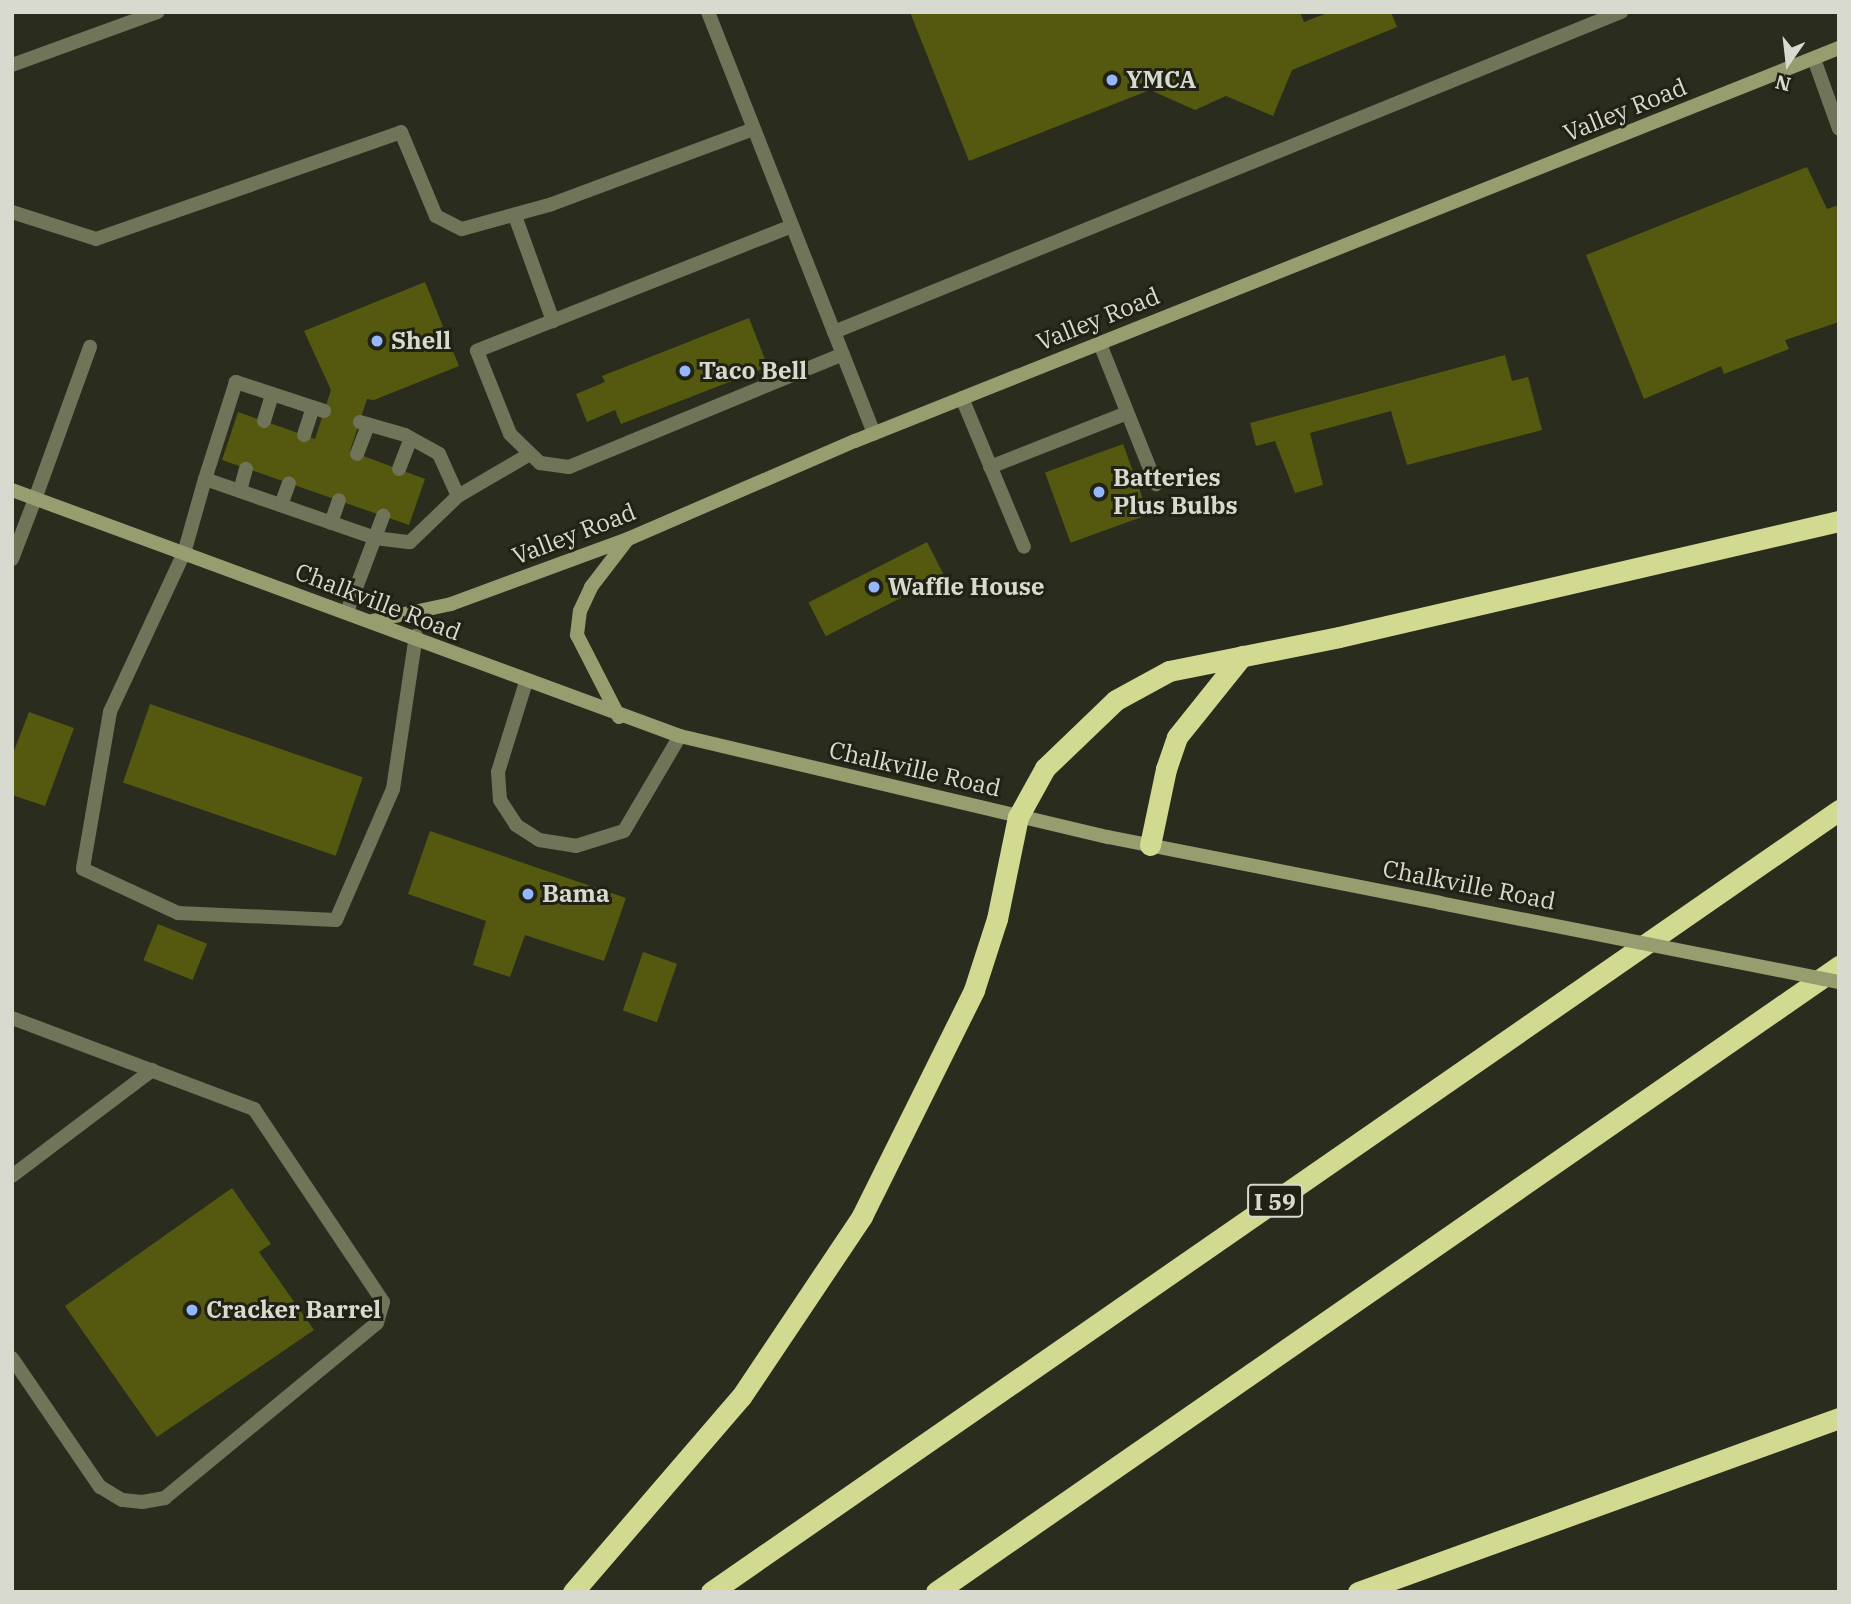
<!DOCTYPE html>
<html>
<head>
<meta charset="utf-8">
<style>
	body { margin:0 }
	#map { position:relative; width:1851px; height:1604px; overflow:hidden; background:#2a2c1d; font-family:"IBM Plex Serif",serif }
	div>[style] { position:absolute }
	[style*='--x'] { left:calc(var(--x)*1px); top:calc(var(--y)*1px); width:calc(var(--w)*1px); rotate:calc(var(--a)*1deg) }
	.building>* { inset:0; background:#54590f; transform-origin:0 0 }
	.lane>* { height:14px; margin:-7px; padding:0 7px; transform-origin:7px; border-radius:7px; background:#707458 }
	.street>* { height:14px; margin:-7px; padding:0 7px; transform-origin:7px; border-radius:7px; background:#707458 }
	.secondary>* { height:14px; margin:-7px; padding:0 7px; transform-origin:7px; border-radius:7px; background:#989d70 }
	.highway>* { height:21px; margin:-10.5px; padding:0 10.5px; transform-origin:10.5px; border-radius:10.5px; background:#d2da92 }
	.secondary-bridge>* { height:14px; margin:-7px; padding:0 7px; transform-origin:7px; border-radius:7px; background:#989d70 }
	.dots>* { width:19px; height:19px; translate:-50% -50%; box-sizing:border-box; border:4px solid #212214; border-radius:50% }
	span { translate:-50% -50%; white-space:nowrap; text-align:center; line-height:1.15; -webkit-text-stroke:6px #212214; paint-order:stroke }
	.shield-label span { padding:2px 5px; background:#212214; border:2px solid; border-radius:5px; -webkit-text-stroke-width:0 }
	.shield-label { font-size:23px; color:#d8dad0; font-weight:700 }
	.poi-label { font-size:24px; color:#d8dad0; font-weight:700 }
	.left { translate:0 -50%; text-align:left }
	.street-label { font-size:24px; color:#d8dad0 }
	.frame { position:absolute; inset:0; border:14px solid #d8dad0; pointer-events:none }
	.north { position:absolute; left:1753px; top:28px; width:70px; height:70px; -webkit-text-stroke:5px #212214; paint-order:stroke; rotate:194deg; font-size:19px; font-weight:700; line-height:28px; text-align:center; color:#d8dad0 }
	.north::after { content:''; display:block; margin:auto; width:24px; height:32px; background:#d8dad0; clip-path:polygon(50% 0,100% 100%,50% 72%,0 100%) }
</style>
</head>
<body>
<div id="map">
	<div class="building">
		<i style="clip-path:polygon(910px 12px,1300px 12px,1304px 22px,1330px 12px,1391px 12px,1397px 27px,1292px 70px,1273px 116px,1226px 96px,1195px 110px,1150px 90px,969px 161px)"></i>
		<i style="clip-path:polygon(1807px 167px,1827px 209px,1839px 205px,1839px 322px,1785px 340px,1789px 349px,1724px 374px,1721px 366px,1644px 399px,1586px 255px)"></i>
		<i style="clip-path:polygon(425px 282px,459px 366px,374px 400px,367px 399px,350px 451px,425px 479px,409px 525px,222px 460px,238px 412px,315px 439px,331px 390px,304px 331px)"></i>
		<i style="clip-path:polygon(749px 318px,768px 367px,621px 424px,615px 410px,587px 422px,576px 394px,605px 382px,602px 376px)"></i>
		<i style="clip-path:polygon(1505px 355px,1512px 381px,1528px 377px,1542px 430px,1407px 465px,1391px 411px,1310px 433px,1323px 485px,1295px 493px,1275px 441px,1256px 446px,1250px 423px)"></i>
		<i style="left:1123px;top:444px;width:75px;height:83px;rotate:70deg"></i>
		<i style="left:927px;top:542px;width:38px;height:133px;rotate:63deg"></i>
		<i style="left:150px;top:704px;width:225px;height:83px;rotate:19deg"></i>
		<i style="clip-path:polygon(29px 712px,74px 728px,45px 806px,12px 795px,12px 756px)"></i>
		<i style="clip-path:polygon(430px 831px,626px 898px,604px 961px,525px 935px,510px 977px,473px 965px,486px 921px,408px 894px)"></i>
		<i style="left:158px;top:924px;width:53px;height:39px;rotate:22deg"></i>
		<i style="left:643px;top:952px;width:36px;height:62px;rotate:19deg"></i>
		<i style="clip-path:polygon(232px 1188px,271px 1244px,259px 1252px,314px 1330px,157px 1437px,65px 1306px)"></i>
	</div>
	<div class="lane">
		<i style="--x:708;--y:12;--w:453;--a:68.5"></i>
		<i style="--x:1814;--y:59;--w:74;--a:70.3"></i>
		<i style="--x:12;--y:65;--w:155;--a:-20"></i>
		<i style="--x:12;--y:212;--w:88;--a:17.8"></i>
		<i style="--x:96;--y:239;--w:323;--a:-19.3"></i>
		<i style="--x:401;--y:132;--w:91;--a:67.4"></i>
		<i style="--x:436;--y:216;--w:29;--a:27"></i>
		<i style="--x:462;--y:229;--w:93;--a:-15.5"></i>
		<i style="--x:552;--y:204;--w:215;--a:-20.4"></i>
		<i style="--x:515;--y:216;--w:112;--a:70.1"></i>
		<i style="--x:792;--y:226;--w:339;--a:158.4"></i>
		<i style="--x:477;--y:351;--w:89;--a:68.3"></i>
		<i style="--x:510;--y:434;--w:42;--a:44"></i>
		<i style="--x:540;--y:463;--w:29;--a:8"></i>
		<i style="--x:569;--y:467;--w:296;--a:-22.4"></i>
		<i style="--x:834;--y:332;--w:850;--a:-22.13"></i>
		<i style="--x:1100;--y:344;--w:151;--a:68.2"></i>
		<i style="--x:962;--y:398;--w:161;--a:67.4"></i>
		<i style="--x:324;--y:411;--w:93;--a:-161.8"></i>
		<i style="--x:236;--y:382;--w:102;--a:107.7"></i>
		<i style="--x:205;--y:479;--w:180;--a:19.1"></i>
		<i style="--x:375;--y:538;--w:35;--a:7"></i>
		<i style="--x:410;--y:542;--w:66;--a:-43.8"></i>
		<i style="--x:458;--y:496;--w:83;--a:-30.3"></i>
		<i style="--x:264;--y:421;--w:28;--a:-73"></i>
		<i style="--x:360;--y:422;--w:47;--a:16.1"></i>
		<i style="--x:405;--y:435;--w:39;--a:29"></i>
		<i style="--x:439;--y:454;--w:46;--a:65.7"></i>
		<i style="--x:304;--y:435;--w:29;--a:-72"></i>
		<i style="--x:357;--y:454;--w:31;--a:-69"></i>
		<i style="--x:990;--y:467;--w:147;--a:-21.5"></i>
		<i style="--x:399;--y:469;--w:33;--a:-69"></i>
		<i style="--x:205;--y:479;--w:77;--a:105.8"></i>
		<i style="--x:184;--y:553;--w:175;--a:115"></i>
		<i style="--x:110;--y:712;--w:159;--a:99.8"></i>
		<i style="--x:83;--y:869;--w:105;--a:24.9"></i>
		<i style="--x:178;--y:913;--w:158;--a:2.5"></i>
		<i style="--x:336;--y:920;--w:143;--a:-66.5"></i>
		<i style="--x:393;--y:789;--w:155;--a:-81.5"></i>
		<i style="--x:240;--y:491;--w:23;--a:-75"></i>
		<i style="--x:35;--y:499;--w:162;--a:-70.1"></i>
		<i style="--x:281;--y:505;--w:23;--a:-70"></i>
		<i style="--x:331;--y:523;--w:24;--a:-71"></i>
		<i style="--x:347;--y:612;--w:103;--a:-69.4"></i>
		<i style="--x:526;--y:682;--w:94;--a:107.3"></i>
		<i style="--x:498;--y:772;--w:28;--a:86"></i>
		<i style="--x:500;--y:800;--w:30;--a:57"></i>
		<i style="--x:516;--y:825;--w:27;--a:33"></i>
		<i style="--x:539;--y:840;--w:37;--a:9"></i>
		<i style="--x:576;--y:846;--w:50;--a:-17.4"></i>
		<i style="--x:624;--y:831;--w:110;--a:-59.5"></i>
		<i style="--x:12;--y:1018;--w:259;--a:20.6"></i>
		<i style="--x:254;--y:1109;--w:232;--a:56.2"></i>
		<i style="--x:383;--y:1302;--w:22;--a:106"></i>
		<i style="--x:377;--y:1323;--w:275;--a:140.5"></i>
		<i style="--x:165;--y:1498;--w:23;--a:170"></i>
		<i style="--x:142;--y:1502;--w:20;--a:-174"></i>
		<i style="--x:122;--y:1500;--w:26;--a:-149"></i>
		<i style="--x:100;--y:1487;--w:156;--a:-124.3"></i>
		<i style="--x:12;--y:1176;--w:176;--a:-37.1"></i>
	</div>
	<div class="street">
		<i style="--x:12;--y:559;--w:64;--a:-69"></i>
	</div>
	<div class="secondary">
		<i style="--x:12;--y:490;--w:712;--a:20.22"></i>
		<i style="--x:680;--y:736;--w:440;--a:13.3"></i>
		<i style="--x:1108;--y:837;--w:338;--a:11.2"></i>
		<i style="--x:372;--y:621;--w:81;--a:-12.1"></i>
		<i style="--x:451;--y:604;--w:189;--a:-20.2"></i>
		<i style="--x:628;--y:539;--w:247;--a:-23.4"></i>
		<i style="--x:855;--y:441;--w:1060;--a:-21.77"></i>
		<i style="--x:619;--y:717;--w:92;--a:-117.1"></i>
		<i style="--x:577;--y:635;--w:24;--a:-83"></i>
		<i style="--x:580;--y:611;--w:26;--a:-65"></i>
		<i style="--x:591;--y:587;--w:59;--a:-52.5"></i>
	</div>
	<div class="highway">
		<i style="--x:1150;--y:845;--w:78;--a:-78.1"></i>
		<i style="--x:1166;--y:769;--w:34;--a:-71"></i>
		<i style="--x:1177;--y:737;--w:104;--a:-51.3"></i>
		<i style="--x:573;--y:1592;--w:257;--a:-49.3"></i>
		<i style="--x:741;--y:1397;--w:218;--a:-56.2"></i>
		<i style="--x:862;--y:1216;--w:252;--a:-63.6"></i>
		<i style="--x:974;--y:990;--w:75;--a:-72.1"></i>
		<i style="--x:997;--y:919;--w:104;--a:-78.4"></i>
		<i style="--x:1018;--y:817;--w:56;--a:-61.1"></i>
		<i style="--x:1045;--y:768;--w:98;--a:-43.8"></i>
		<i style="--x:1116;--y:700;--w:60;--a:-28.7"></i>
		<i style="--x:1169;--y:671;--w:173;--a:-11.3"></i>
		<i style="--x:1339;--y:637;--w:513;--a:-13.06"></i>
		<i style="--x:711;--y:1592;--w:1373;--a:-34.73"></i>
		<i style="--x:936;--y:1592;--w:1099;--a:-34.73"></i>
		<i style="--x:1358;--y:1592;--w:512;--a:-19.89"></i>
	</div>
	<div class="secondary-bridge">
		<i style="--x:1440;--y:903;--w:407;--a:11.2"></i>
	</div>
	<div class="dots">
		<i style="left:1112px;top:80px;background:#94b7fd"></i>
		<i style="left:377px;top:341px;background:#94b7fd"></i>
		<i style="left:685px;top:371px;background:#94b7fd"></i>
		<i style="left:1099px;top:492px;background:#94b7fd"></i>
		<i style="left:874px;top:587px;background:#94b7fd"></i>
		<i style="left:528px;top:894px;background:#94b7fd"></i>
		<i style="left:192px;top:1310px;background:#94b7fd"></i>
	</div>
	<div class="shield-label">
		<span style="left:1275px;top:1201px">I 59</span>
	</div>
	<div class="poi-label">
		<span class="left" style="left:1126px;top:80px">YMCA</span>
		<span class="left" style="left:391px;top:341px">Shell</span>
		<span class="left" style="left:699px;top:371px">Taco Bell</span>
		<span class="left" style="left:1113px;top:492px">Batteries<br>Plus Bulbs</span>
		<span class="left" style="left:888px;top:587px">Waffle House</span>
		<span class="left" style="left:542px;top:894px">Bama</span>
		<span class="left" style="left:206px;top:1310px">Cracker Barrel</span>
	</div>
	<div class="street-label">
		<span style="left:1625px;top:110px;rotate:-22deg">Valley Road</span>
		<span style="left:1098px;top:319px;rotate:-22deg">Valley Road</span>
		<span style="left:574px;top:534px;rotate:-21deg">Valley Road</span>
		<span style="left:378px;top:602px;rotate:21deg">Chalkville Road</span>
		<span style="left:915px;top:769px;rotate:13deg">Chalkville Road</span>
		<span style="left:1469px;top:885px;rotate:11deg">Chalkville Road</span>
	</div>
	<div class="frame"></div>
	<div class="north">N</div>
</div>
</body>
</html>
